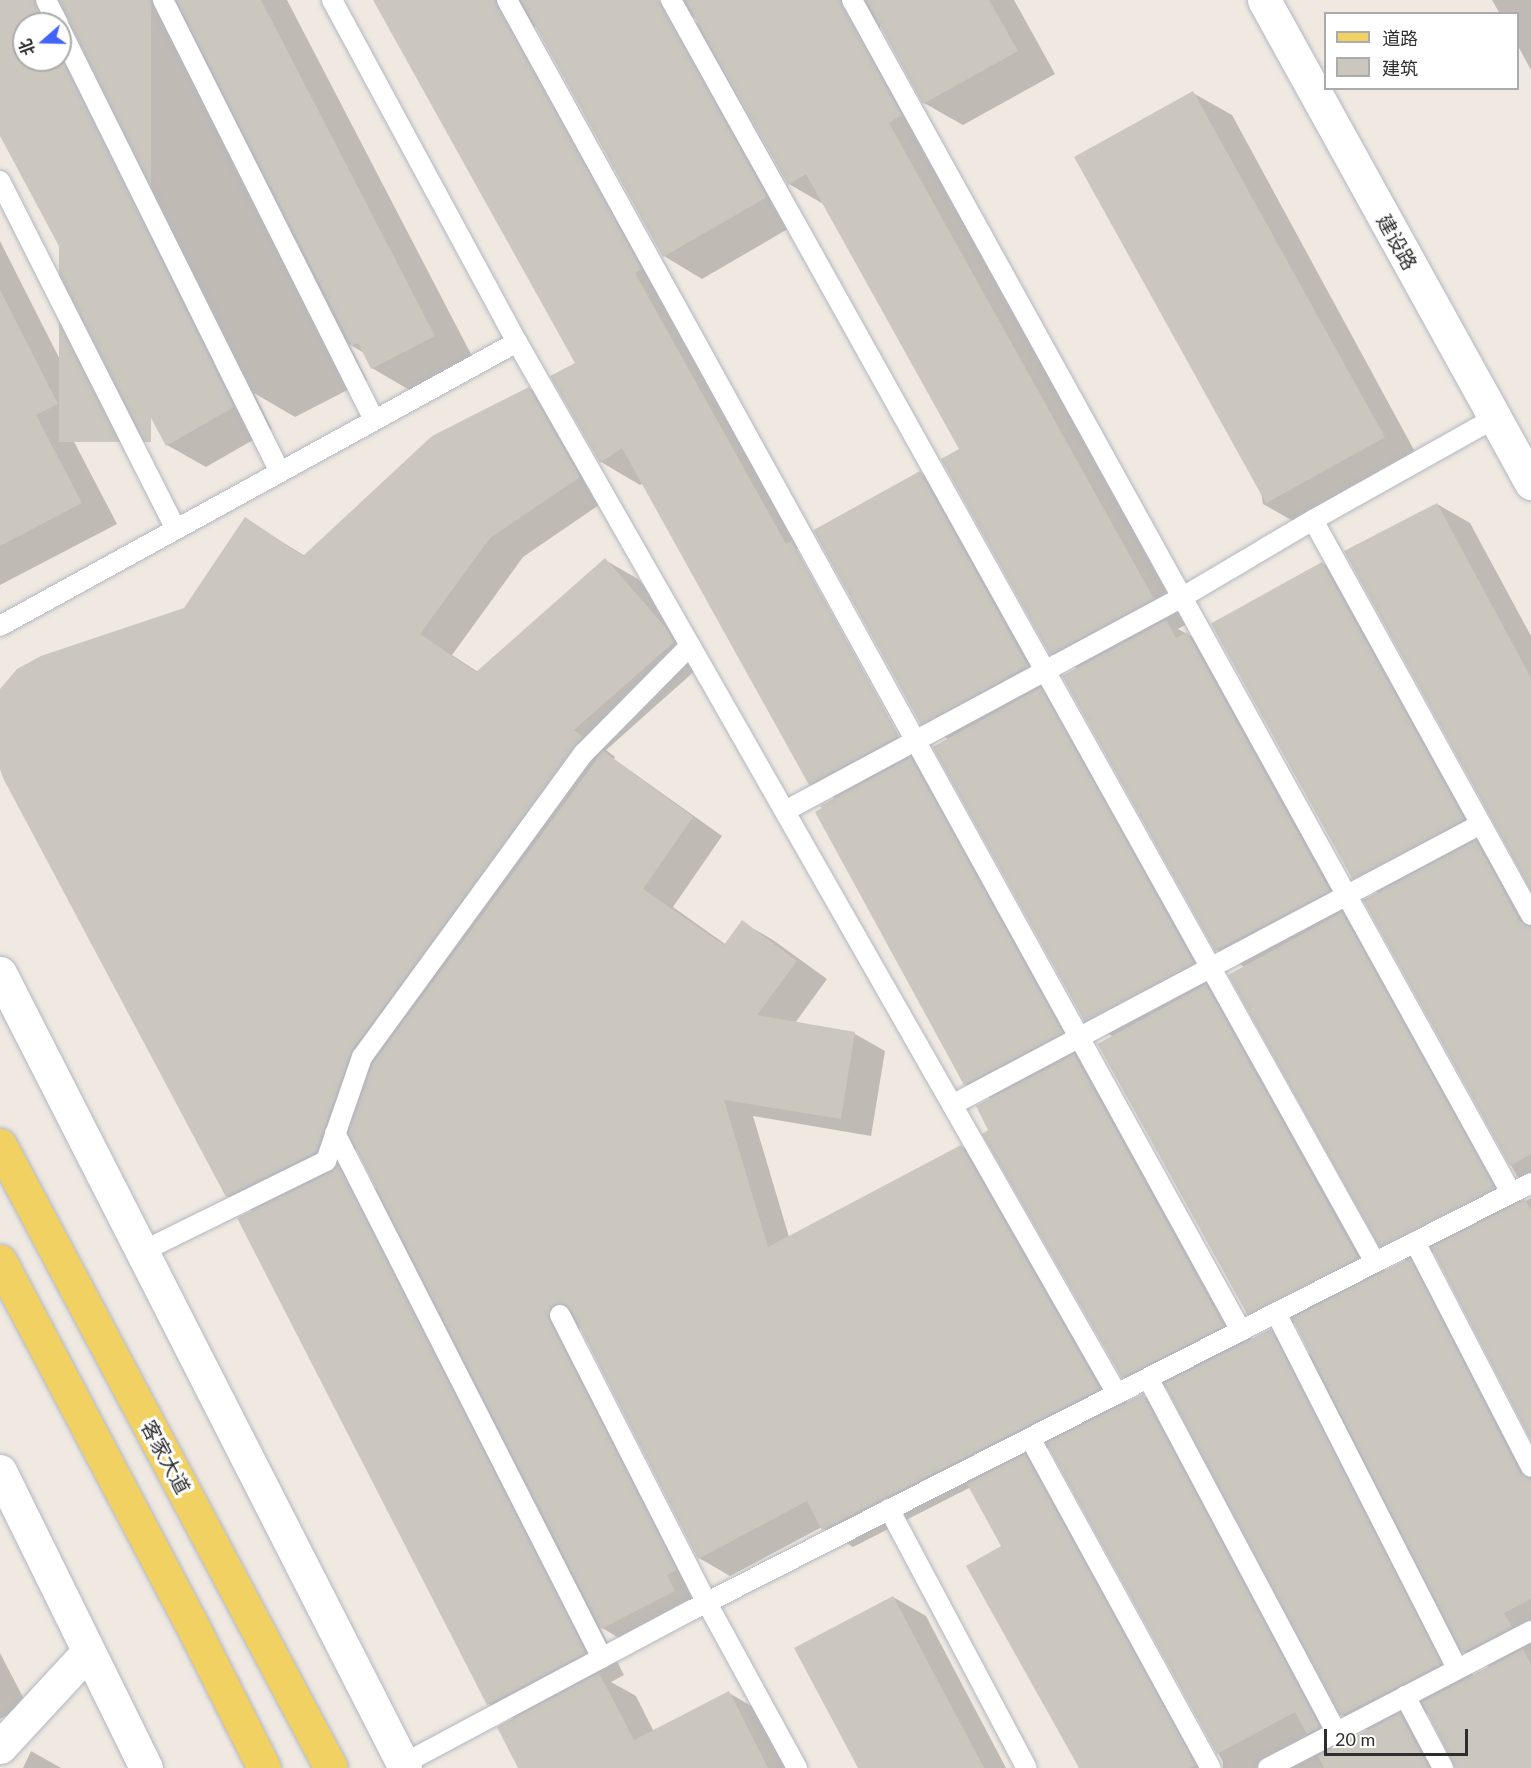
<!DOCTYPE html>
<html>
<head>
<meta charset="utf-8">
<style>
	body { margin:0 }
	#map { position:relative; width:1531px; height:1768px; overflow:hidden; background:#efe9e1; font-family:Lato,"Noto Sans SC",sans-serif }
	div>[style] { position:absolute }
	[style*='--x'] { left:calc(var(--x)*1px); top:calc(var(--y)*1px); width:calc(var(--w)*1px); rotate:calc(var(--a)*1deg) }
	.shadow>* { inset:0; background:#0003 }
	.building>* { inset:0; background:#cbc7bf; transform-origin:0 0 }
	.roads { filter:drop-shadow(0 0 2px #b4b7c1) drop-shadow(0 0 2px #b4b7c1) }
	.service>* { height:20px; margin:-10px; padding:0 10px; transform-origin:10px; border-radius:10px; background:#fff }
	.minor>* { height:33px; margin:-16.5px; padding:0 16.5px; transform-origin:16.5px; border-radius:16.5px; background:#fff }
	.tertiary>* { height:33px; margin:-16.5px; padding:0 16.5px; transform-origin:16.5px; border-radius:16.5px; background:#fff }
	.primary>* { height:33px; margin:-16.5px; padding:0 16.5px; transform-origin:16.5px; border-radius:16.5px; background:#f2d163 }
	span { translate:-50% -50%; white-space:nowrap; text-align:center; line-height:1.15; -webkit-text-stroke:6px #fff; paint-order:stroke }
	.street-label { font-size:20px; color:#2e2e2e }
	.legend { position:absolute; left:1324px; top:12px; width:195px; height:78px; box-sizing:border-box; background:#fff; border:2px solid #ababab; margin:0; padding:8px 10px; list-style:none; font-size:18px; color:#2e2e2e }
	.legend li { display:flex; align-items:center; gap:12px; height:30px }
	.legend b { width:30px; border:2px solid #ababab }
	.north { position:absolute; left:12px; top:12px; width:60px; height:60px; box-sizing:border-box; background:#fff; border:2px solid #ababab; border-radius:50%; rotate:250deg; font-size:16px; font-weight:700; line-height:24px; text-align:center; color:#2e2e2e }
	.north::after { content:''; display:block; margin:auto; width:21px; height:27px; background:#4264fb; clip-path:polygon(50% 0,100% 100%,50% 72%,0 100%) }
	.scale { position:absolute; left:1324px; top:1729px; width:144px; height:27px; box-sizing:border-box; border:3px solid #2e2e2e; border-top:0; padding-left:8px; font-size:18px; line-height:21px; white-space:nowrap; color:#2e2e2e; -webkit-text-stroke:4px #fff; paint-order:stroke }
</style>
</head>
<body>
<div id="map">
	<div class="shadow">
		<i style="clip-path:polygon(evenodd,0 0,287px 0,473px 358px,411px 391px,372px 368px,364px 353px,349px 344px,367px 380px,295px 417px,254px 393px,272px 429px,206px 467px,167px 445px,0 133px,0 0,24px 24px,60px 24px,60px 60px,24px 60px,24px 24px)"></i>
		<i style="clip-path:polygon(evenodd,375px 0,657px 0,698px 23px,805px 219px,702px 279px,664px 256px,535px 22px,535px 29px,680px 292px,673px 295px,820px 559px,830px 565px,937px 758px,923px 766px,1092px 1050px,1078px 1057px,1104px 1073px,1252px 1340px,1274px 1329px,1247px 1314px,1112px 1036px,1085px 1020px,948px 739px,921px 724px,920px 472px,950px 490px,1058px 684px,1044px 691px,1071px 706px,1224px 980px,1210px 987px,1236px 1003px,1386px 1272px,1408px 1261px,1381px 1245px,1243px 966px,1217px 950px,1064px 676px,1078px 669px,1051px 654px,961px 450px,825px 205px,789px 184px,698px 20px,663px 0,1014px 0,1055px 74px,963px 125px,924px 103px,880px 22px,880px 29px,940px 138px,927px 145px,1192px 621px,1178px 629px,1218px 651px,1359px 908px,1345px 915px,1372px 931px,1522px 1203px,1531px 1198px,1531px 1438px,1435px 1251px,1413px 1262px,1443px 1279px,1531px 1450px,1531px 1768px,1455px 1768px,1429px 1713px,1412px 1721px,1451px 1768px,1223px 1768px,1223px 1762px,1050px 1447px,1029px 1458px,1058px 1475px,1219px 1768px,1081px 1768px,1003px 1546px,971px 1487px,853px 1547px,822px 1527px,730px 1576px,699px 1558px,580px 1324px,579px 1339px,705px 1608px,632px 1646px,599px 1626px,624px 1675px,611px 1682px,636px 1696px,654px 1732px,729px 1693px,765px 1714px,793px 1768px,520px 1768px,515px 1720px,489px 1704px,239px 1219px,254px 1212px,227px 1196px,0 765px,0 693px,185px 609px,245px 519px,305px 556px,529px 388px,562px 408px,612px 496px,523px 557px,452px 655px,478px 672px,605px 560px,638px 579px,700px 650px,706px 661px,606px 750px,615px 757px,614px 759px,722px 836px,673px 907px,725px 944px,742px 922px,773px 940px,827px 979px,795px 1023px,855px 1034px,885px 1051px,871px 1136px,753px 1116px,789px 1237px,961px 1146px,991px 1164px,1128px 1403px,1143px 1396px,1176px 1415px,1349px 1741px,1369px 1731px,1342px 1715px,1168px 1387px,1153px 1394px,1123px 1377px,990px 1131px,992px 1099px,965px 1084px,836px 799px,810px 784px,643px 483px,640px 485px,601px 462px,552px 376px,577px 364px,375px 0,794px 549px,798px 549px,904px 742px,901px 743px,794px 549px,375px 0,357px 1147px,379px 1190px,349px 1173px,357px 1147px,375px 0,1296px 1322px,1312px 1355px,1274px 1333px,1296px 1322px,375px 0,1460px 1650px,1489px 1667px,1473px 1675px,1460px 1650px)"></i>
		<i style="clip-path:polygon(1492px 0,1531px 0,1531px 70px,1518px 46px,1518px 14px,1500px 14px)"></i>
		<i style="clip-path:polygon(1193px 93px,1232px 115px,1420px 461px,1302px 526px,1263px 504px)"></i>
		<i style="clip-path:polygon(0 241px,93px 425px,71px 436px,117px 524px,0 585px)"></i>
		<i style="clip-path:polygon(1437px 504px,1470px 523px,1531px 636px,1531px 891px,1346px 551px)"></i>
		<i style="clip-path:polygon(1322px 563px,1352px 581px,1494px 837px,1480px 844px,1509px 861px,1531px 901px,1531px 1184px,1517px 1176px,1365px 901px,1379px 893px,1353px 878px)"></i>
		<i style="clip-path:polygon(893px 1597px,926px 1616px,1006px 1768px,859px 1768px)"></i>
		<i style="clip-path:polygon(0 1653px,27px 1705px,0 1719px)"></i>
		<i style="clip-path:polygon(31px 1751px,61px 1768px,23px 1768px)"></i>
	</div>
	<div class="building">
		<i style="clip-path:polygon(0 0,34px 0,45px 24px,24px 24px,24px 60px,60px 60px,60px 56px,234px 407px,166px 446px,0 136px)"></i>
		<i style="left:59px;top:0;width:92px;height:442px"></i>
		<i style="clip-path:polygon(176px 0,261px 0,435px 336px,371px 369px,358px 343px,351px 346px)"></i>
		<i style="clip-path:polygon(373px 0,495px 0,642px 269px,635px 273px,786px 544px,792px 541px,899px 736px,809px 785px,622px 448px,600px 463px,550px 376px,575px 363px)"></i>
		<i style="clip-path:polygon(521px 0,659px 0,767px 197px,663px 257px)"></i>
		<i style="clip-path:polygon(685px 0,840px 0,902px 115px,889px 123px,1154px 599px,1050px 655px,941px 459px,959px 449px,806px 174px,788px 185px)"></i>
		<i style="clip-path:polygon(866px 0,989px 0,1018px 51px,923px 104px)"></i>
		<i style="left:1193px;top:91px;width:396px;height:136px;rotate:61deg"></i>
		<i style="clip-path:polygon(0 290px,58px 404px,36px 415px,82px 503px,0 546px)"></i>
		<i style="clip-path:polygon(529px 387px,580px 477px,490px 538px,420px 634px,476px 672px,605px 558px,667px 629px,674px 642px,574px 730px,583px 737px,352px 1050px,316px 1152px,226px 1197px,3px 778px,0 769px,0 689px,17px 669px,41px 656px,184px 608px,245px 517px,303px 556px,432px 436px)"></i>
		<i style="left:920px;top:471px;width:223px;height:122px;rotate:61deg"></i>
		<i style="clip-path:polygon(1437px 503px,1531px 678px,1531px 890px,1344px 551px)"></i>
		<i style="left:1322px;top:562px;width:294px;height:127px;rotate:61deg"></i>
		<i style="clip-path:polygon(1166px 620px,1176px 638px,1187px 632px,1330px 891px,1215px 951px,1062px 676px)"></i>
		<i style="left:1041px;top:687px;width:316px;height:124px;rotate:61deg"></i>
		<i style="clip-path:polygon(603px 751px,693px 817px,643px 889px,724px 945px,742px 920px,797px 961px,757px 1015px,855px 1032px,841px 1119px,724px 1100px,768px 1247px,961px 1145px,1100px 1389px,822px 1530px,807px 1501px,698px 1559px,571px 1310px,566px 1305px,555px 1304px,550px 1309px,549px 1320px,677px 1570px,667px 1575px,675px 1591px,601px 1629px,348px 1133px,373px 1063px)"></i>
		<i style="clip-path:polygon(911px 757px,1063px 1033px,964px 1085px,815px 812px,822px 808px,820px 806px)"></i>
		<i style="clip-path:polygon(1476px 840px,1520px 921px,1531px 927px,1531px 1154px,1510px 1166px,1363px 900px)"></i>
		<i style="left:1342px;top:912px;width:316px;height:130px;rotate:61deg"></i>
		<i style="left:1206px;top:984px;width:313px;height:124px;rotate:61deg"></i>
		<i style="clip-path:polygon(1074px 1054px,1224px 1326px,1122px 1378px,982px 1134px,988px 1130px,976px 1106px)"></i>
		<i style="clip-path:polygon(338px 1164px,586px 1653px,487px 1705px,237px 1218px,331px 1172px)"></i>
		<i style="clip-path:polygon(1525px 1199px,1531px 1211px,1531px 1441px,1431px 1247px)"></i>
		<i style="clip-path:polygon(1410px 1258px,1520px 1473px,1531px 1479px,1531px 1599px,1504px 1613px,1512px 1627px,1462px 1653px,1292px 1318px)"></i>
		<i style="left:1271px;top:1329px;width:376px;height:120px;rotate:63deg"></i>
		<i style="clip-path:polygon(1143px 1394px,1320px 1727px,1307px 1734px,1295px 1712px,1217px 1754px,1046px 1443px)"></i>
		<i style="clip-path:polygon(1025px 1454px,1196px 1765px,1190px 1768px,1079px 1768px,966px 1566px,1001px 1546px,967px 1484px)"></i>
		<i style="clip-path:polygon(893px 1596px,984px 1768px,858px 1768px,794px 1648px)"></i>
		<i style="clip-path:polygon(1523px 1649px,1531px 1665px,1531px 1768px,1455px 1768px,1422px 1702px)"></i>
		<i style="clip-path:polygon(599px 1673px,634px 1740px,729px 1691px,768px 1768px,518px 1768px,497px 1727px)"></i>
		<i style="clip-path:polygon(1400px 1713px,1429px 1768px,1324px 1768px,1318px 1756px)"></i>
	</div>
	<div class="roads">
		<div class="service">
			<i style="--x:46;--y:0;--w:27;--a:63"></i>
			<i style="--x:163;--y:0;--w:470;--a:63.3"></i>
			<i style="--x:332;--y:0;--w:389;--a:61.6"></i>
			<i style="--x:517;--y:342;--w:1211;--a:60.3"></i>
			<i style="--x:507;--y:0;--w:1520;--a:61.12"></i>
			<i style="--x:671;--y:0;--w:1445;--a:60.85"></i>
			<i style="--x:852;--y:0;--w:1363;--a:61.08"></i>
			<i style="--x:60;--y:29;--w:495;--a:63.6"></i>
			<i style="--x:0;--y:181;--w:390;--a:63.2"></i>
			<i style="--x:1313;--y:520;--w:451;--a:61.1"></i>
			<i style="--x:0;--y:626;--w:590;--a:-28.78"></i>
			<i style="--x:785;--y:811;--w:450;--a:-28.3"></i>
			<i style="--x:1181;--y:598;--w:153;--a:-30.6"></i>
			<i style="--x:1313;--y:520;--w:209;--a:-29.3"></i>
			<i style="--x:952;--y:1105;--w:599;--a:-27.98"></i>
			<i style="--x:335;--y:1133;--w:589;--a:63.04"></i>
			<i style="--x:1415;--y:1242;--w:253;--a:62.7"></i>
			<i style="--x:143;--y:1251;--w:204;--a:-26.2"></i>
			<i style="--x:326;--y:1161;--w:110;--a:-70.9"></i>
			<i style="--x:362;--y:1057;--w:376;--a:-53.9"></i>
			<i style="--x:584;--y:753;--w:151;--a:-45.3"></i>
			<i style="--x:1276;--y:1313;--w:399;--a:63"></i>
			<i style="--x:560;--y:1315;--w:323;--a:63"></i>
			<i style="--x:707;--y:1603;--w:188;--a:61.4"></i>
			<i style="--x:1148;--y:1378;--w:401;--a:62"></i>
			<i style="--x:1030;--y:1438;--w:376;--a:61.3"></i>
			<i style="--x:889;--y:1509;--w:293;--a:62"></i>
			<i style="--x:1405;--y:1696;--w:81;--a:62.2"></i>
			<i style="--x:403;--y:1764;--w:327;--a:-28.1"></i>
			<i style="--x:692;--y:1610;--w:941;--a:-26.97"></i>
			<i style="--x:1268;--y:1768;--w:297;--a:-27.5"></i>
		</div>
		<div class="minor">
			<i style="--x:0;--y:1747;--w:128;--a:-47.2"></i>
		</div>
		<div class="tertiary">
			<i style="--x:1264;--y:0;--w:552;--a:61.07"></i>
			<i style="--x:0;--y:973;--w:892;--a:63"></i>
			<i style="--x:0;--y:1471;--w:331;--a:63.8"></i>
		</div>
		<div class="primary">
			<i style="--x:0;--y:1145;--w:705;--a:62.02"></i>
			<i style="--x:0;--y:1261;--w:405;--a:62.2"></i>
			<i style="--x:189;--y:1619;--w:167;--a:63.3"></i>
		</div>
	</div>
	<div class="street-label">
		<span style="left:1397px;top:242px;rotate:61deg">建设路</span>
		<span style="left:166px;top:1457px;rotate:62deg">客家大道</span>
	</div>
	<ul class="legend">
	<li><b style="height:8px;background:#f2d163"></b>道路</li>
	<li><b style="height:16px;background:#cbc7bf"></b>建筑</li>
	</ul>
	<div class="north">北</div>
	<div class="scale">20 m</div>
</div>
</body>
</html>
